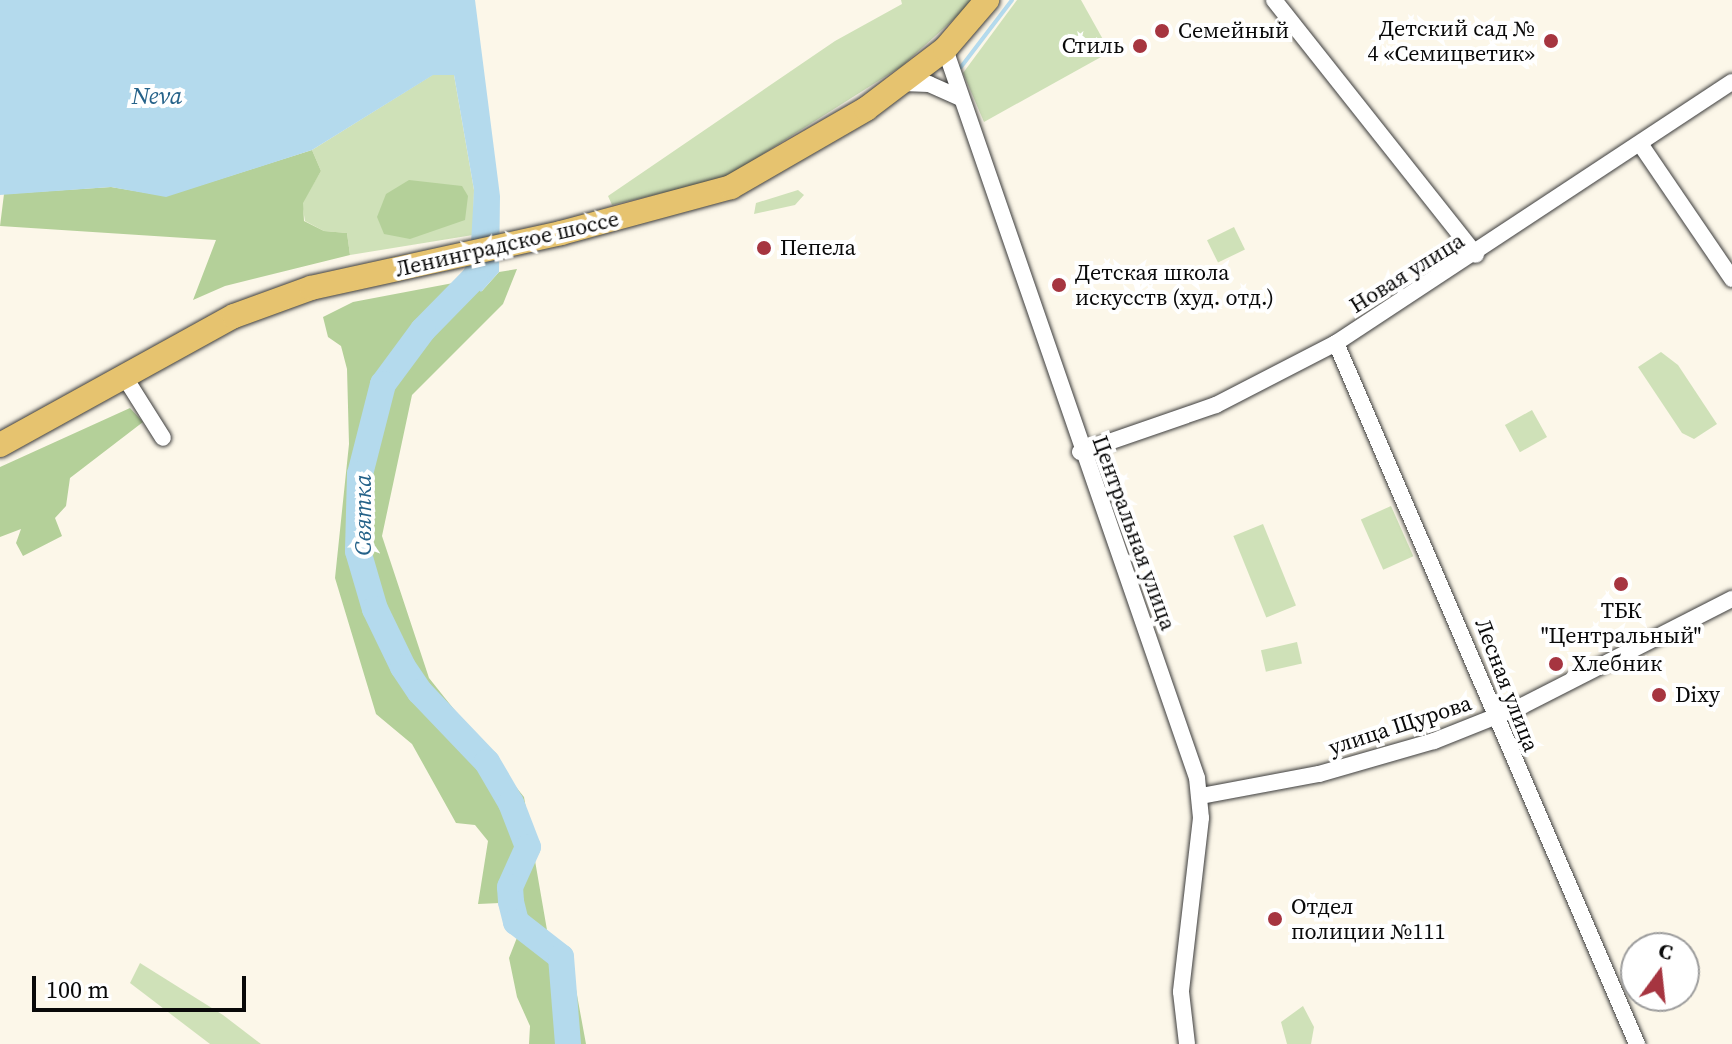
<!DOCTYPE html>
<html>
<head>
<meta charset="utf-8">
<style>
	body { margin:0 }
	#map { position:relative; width:1732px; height:1044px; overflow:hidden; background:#fcf7e9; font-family:"Source Serif 4",serif }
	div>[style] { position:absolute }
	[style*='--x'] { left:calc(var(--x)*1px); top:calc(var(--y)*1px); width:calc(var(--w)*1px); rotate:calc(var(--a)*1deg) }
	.green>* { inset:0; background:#cfe1b8; transform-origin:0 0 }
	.forest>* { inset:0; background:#b4d099 }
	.water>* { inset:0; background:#b4daed }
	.stream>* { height:4px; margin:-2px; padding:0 2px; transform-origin:2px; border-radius:2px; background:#b4daed }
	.river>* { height:26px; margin:-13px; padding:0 13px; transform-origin:13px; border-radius:13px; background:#b4daed }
	.roads { filter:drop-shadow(0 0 2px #3c3c3c) drop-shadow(0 0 2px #3c3c3c) }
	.minor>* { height:16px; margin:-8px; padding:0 8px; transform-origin:8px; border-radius:8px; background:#fff }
	.primary>* { height:24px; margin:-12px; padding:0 12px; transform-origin:12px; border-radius:12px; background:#e6c36f }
	.dots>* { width:22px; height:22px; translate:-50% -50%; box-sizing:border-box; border:4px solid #fff; border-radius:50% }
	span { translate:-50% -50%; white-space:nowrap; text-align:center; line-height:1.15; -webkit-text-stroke:8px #fff; paint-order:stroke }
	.poi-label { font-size:22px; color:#090909 }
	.right { translate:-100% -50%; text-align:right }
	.left { translate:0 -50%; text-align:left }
	.street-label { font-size:22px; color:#090909 }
	.water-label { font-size:24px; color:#256289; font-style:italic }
	.north { position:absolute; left:1620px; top:932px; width:80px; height:80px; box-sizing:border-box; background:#fff; border:2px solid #9d9d9d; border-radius:50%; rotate:15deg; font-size:22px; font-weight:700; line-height:32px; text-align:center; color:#090909 }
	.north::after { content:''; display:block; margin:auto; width:28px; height:36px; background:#a63540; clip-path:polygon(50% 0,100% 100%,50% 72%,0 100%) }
	.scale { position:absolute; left:32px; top:976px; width:214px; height:36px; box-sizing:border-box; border:4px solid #090909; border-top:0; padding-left:10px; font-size:24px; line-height:28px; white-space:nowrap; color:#090909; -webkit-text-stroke:6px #fff; paint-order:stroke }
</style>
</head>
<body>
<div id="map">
	<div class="green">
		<i style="clip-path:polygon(901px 0,975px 0,902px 66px,725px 178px,612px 205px,608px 196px,835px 41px,902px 4px)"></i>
		<i style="clip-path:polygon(1017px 0,1081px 0,1110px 52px,984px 122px,963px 73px)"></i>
		<i style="clip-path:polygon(434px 74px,454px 75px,474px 190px,473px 235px,350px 255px,347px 233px,324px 231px,305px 221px,302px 203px,321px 171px,312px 150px)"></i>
		<i style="clip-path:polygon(798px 190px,804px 195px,795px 205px,754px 214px,756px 203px)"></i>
		<i style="left:1234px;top:227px;width:25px;height:30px;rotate:64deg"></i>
		<i style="clip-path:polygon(1661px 352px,1678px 365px,1717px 424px,1694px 439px,1682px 433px,1638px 367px)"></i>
		<i style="left:1532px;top:410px;width:31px;height:31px;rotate:61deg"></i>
		<i style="left:1391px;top:506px;width:55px;height:33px;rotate:66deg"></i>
		<i style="left:1263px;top:524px;width:88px;height:32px;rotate:68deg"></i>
		<i style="left:1297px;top:642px;width:22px;height:37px;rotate:77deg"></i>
		<i style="clip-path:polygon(140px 963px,223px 1015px,261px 1044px,210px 1044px,130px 983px)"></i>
		<i style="clip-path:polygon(1303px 1006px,1314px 1027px,1311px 1044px,1287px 1044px,1281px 1022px)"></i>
	</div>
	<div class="forest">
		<i style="clip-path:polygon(312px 150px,321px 171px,303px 203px,304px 221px,324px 231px,347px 233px,350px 255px,225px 286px,193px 300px,216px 240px,0 226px,4px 194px,111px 187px,166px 196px)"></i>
		<i style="clip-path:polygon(409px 180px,462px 186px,468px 196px,465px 220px,410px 239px,384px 234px,377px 217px,386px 194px)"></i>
		<i style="clip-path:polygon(517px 269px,503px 304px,412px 395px,382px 536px,429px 678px,524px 797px,547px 930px,570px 957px,586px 1044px,529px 1044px,530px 1026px,517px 997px,509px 958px,518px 935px,500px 903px,478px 904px,488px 841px,475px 825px,456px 823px,412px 744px,376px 714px,335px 578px,349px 444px,347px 369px,341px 346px,328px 337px,323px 317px,353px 302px,469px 280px,482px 291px,499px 272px)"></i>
		<i style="clip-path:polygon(130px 408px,143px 422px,70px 478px,66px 506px,55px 518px,62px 536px,23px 556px,16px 543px,21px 529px,0 537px,0 467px)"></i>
	</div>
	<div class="water">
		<i style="clip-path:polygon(0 0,475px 0,500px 196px,499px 272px,481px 292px,469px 280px,474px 190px,454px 75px,433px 75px,312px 150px,166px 197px,111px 187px,0 195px)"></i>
	</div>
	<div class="stream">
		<i style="--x:961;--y:67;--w:84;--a:-52.7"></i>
	</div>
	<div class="river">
		<i style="--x:487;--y:250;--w:30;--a:114"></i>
		<i style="--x:475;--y:277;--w:74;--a:134.5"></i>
		<i style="--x:423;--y:330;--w:67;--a:126.5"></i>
		<i style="--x:383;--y:384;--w:93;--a:104.3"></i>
		<i style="--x:360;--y:474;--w:77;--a:91.5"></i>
		<i style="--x:358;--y:551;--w:60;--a:73.7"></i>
		<i style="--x:375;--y:609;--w:64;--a:64.2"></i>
		<i style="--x:403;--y:667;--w:30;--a:56"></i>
		<i style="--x:420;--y:692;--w:97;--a:46.3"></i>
		<i style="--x:487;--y:762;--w:48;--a:59.7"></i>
		<i style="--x:511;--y:803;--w:47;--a:68.9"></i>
		<i style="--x:528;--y:847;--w:44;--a:114.2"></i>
		<i style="--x:510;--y:887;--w:15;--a:86"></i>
		<i style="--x:511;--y:902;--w:21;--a:76"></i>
		<i style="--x:516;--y:922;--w:57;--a:37.9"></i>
		<i style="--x:561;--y:957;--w:87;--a:85.4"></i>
	</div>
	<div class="roads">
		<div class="minor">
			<i style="--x:1274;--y:0;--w:325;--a:51.6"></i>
			<i style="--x:945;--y:49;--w:771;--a:70.93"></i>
			<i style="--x:1197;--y:778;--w:40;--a:84.3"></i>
			<i style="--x:1201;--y:818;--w:175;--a:96.6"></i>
			<i style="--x:1181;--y:992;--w:52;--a:83.4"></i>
			<i style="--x:902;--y:83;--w:27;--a:2"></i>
			<i style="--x:929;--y:84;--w:35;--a:24"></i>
			<i style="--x:1641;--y:145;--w:162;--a:55.8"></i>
			<i style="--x:1336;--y:343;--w:763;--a:66.76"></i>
			<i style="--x:124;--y:376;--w:73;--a:57.8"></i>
			<i style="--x:1080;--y:452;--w:144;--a:-19.1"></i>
			<i style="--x:1216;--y:405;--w:135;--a:-27.3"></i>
			<i style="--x:1336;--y:343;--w:474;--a:-33.4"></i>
			<i style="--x:1201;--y:796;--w:120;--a:-10.6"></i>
			<i style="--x:1319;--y:774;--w:120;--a:-16"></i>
			<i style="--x:1434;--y:741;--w:95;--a:-21.7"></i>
			<i style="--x:1522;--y:706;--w:236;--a:-27"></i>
		</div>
		<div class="primary">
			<i style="--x:0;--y:445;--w:267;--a:-28.9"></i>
			<i style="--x:234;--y:316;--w:82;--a:-20"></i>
			<i style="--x:311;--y:288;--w:256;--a:-12.4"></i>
			<i style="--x:561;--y:233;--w:176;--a:-15.1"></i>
			<i style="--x:731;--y:187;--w:156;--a:-30"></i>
			<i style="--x:866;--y:109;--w:99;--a:-37.2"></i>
			<i style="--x:945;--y:49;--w:65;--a:-49.4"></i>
		</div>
	</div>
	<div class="dots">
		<i style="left:1162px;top:31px;background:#a63540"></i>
		<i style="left:1551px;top:41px;background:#a63540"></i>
		<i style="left:1140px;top:46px;background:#a63540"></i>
		<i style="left:764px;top:248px;background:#a63540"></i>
		<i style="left:1059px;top:285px;background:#a63540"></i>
		<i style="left:1621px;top:584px;background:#a63540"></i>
		<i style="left:1556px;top:664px;background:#a63540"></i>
		<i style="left:1659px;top:695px;background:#a63540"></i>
		<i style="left:1275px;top:919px;background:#a63540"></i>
	</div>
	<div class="poi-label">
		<span class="right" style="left:1535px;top:41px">Детский сад №<br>4 «Семицветик»</span>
		<span class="left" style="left:1178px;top:31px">Семейный</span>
		<span class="right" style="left:1124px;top:46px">Стиль</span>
		<span class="left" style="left:780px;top:248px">Пепела</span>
		<span class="left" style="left:1075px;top:285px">Детская школа<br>искусств (худ. отд.)</span>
		<span style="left:1621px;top:623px">ТБК<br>"Центральный"</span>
		<span class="left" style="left:1572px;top:664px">Хлебник</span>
		<span class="left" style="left:1675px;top:695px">Dixy</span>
		<span class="left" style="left:1291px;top:919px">Отдел<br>полиции №111</span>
	</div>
	<div class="street-label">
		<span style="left:507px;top:244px;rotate:-13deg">Ленинградское шоссе</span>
		<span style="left:1407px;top:273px;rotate:-32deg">Новая улица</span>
		<span style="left:1134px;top:533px;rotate:70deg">Центральная улица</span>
		<span style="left:1507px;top:685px;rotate:69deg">Лесная улица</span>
		<span style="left:1400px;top:725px;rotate:-18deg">улица Щурова</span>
	</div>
	<div class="water-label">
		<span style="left:157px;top:96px">Neva</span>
		<span style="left:363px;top:515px;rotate:-90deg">Святка</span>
	</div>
	<div class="north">С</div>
	<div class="scale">100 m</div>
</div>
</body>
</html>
